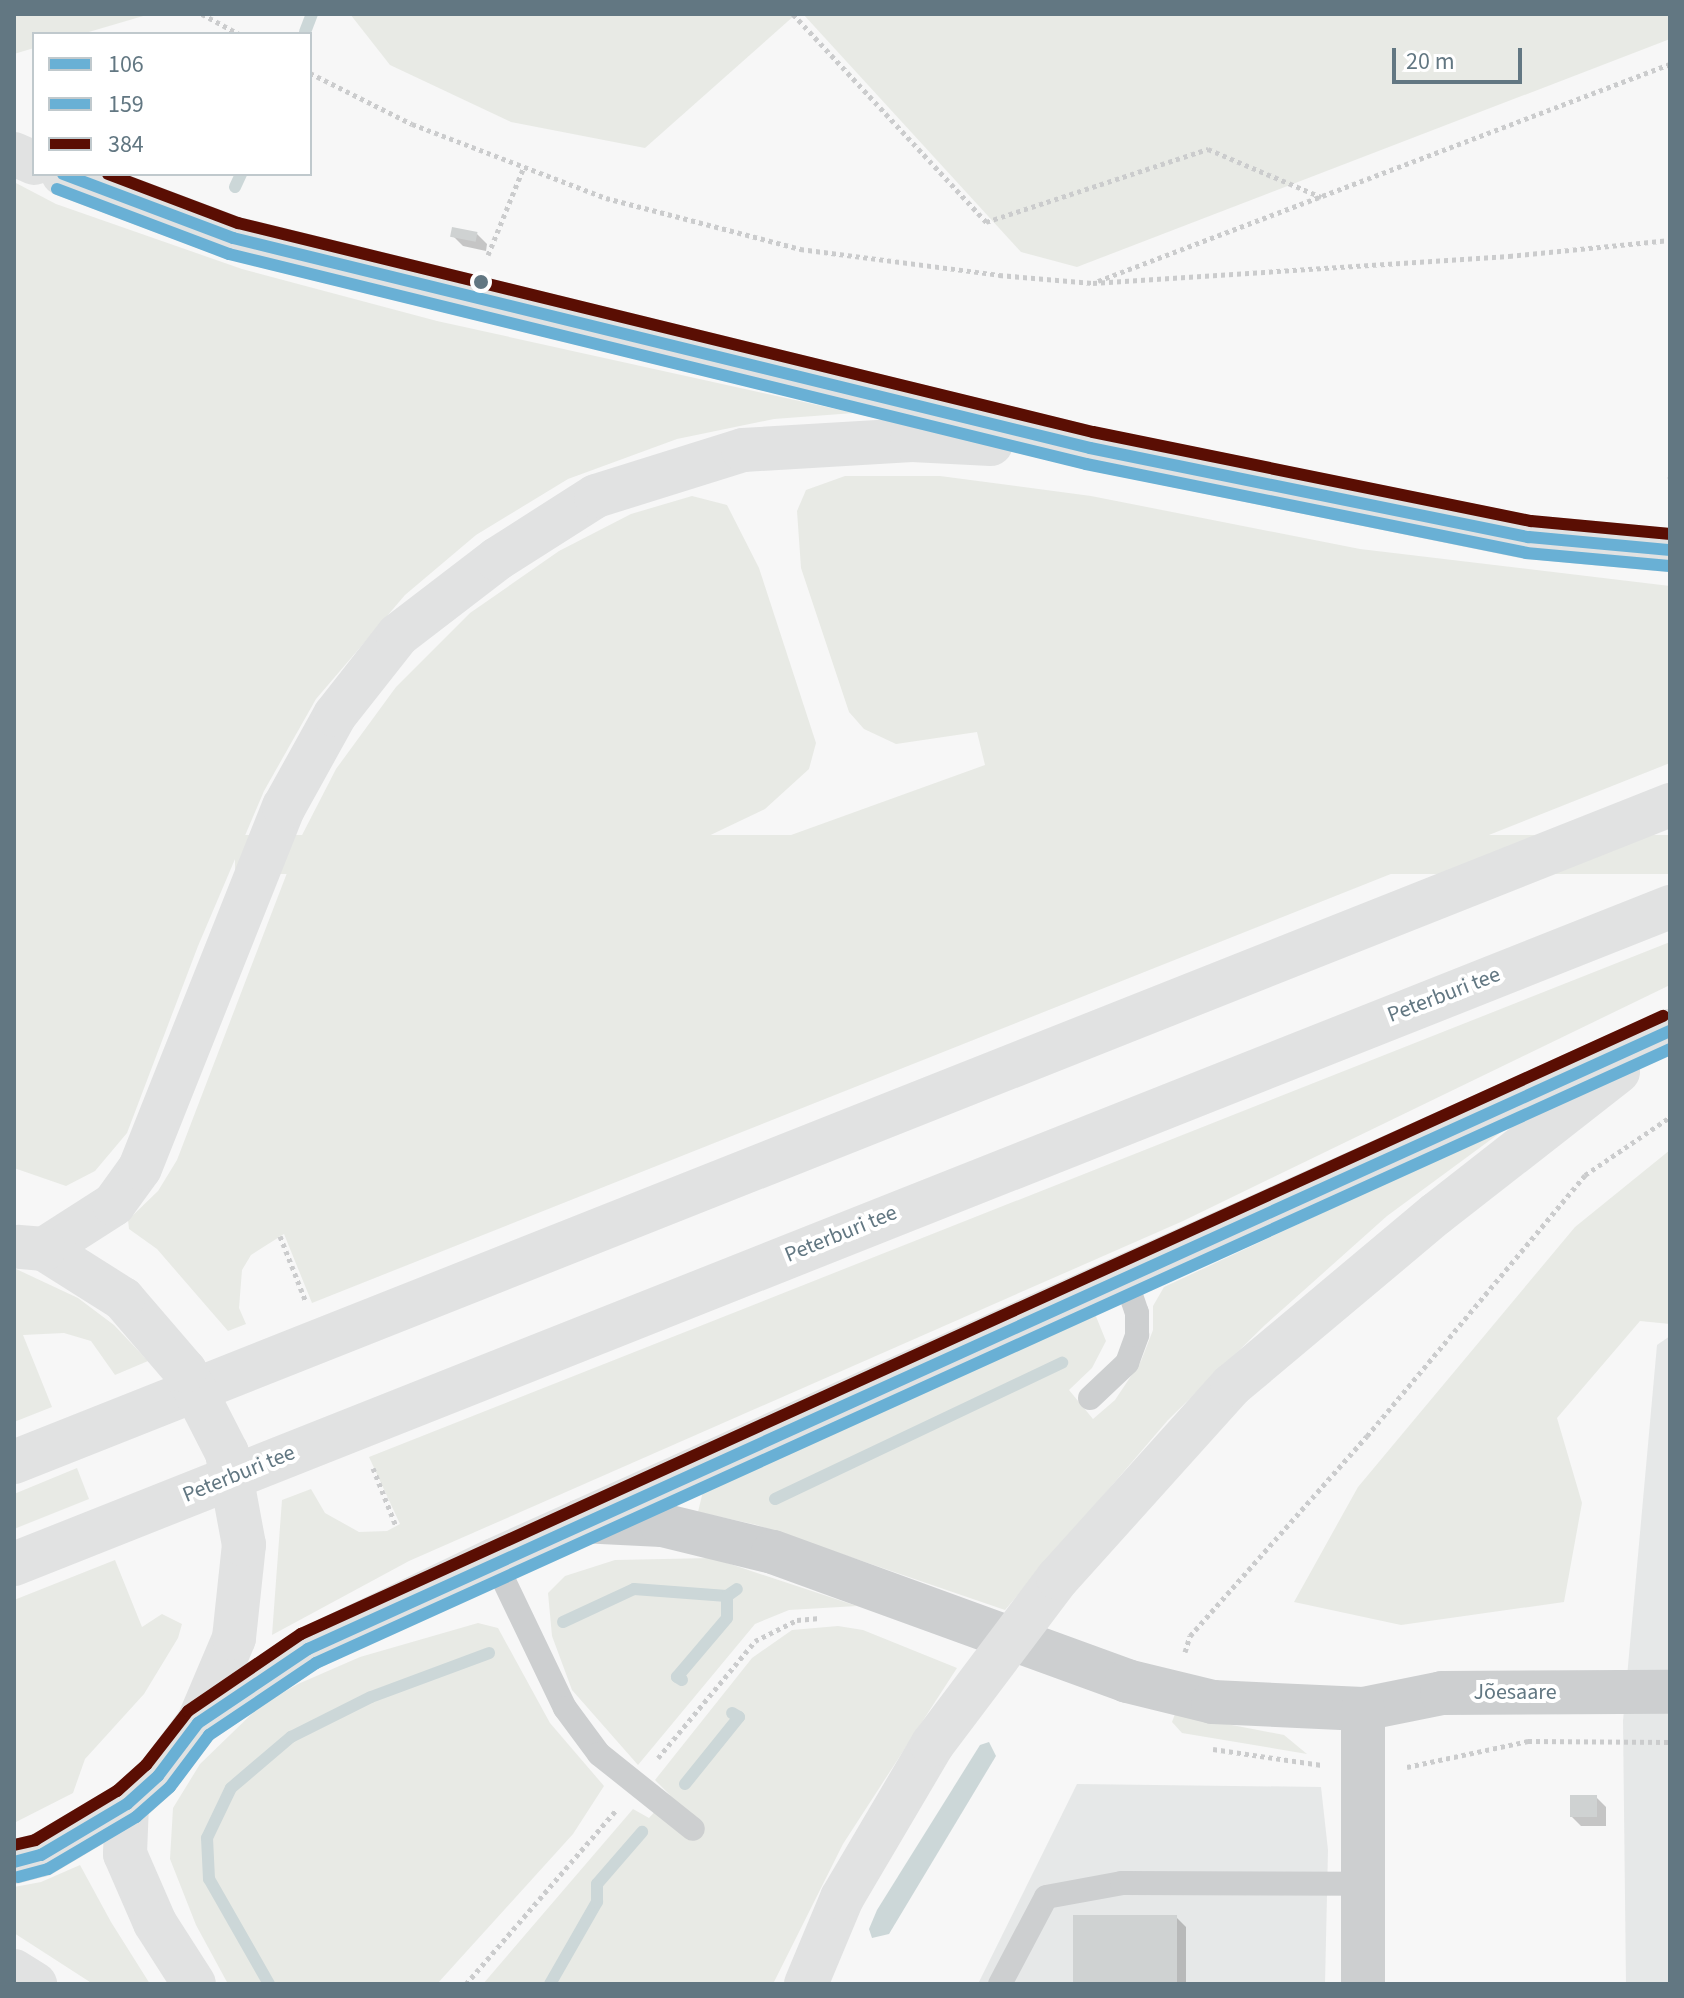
<!DOCTYPE html>
<html>
<head>
<meta charset="utf-8">
<style>
	body { margin:0 }
	#map { position:relative; width:1684px; height:1998px; overflow:hidden; background:#f7f7f7; font-family:"Source Sans 3",sans-serif }
	div>[style] { position:absolute }
	[style*='--x'] { left:calc(var(--x)*1px); top:calc(var(--y)*1px); width:calc(var(--w)*1px); rotate:calc(var(--a)*1deg) }
	.built>* { inset:0; background:#e6e8e8 }
	.green>* { inset:0; background:#e8eae5; transform-origin:0 0 }
	.water>* { inset:0; background:#ccd7d8 }
	.shadow>* { inset:0; background:#0003 }
	.stream>* { height:12px; margin:-6px; padding:0 6px; transform-origin:6px; border-radius:6px; background:#ccd7d8 }
	.building>* { inset:0; background:#cfd2d2; transform-origin:0 0 }
	.path>* { height:5px; margin-top:-2.5px; transform-origin:0; background:repeating-linear-gradient(90deg,#cbcccd 0 4px,transparent 0 8px) }
	.lane>* { height:24px; margin:-12px; padding:0 12px; transform-origin:12px; border-radius:12px; background:#cdcfd0 }
	.street>* { height:44px; margin:-22px; padding:0 22px; transform-origin:22px; border-radius:22px; background:#cdcfd0 }
	.highway>* { height:44px; margin:-22px; padding:0 22px; transform-origin:22px; border-radius:22px; background:#e1e2e2 }
	.bus-1>* { height:12px; margin:-6px; padding:0 6px; transform-origin:6px; border-radius:6px; background:#69b0d5 }
	.bus-2>* { height:12px; margin:-6px; padding:0 6px; transform-origin:6px; border-radius:6px; background:#69b0d5 }
	.bus-3>* { height:12px; margin:-6px; padding:0 6px; transform-origin:6px; border-radius:6px; background:#5a0e03 }
	.dots>* { width:22px; height:22px; translate:-50% -50%; box-sizing:border-box; border:4px solid #fff; border-radius:50% }
	span { translate:-50% -50%; white-space:nowrap; text-align:center; line-height:1.15; -webkit-text-stroke:8px #fff; paint-order:stroke }
	.street-label { font-size:22px; color:#627782 }
	.frame { position:absolute; inset:0; border:16px solid #627782; pointer-events:none }
	.legend { position:absolute; left:32px; top:32px; width:280px; height:144px; box-sizing:border-box; background:#fff; border:2px solid #c0c9cd; margin:0; padding:10px 14px; list-style:none; font-size:24px; color:#627782 }
	.legend li { display:flex; align-items:center; gap:16px; height:40px }
	.legend b { width:40px; border:2px solid #c0c9cd }
	.scale { position:absolute; left:1392px; top:48px; width:130px; height:36px; box-sizing:border-box; border:4px solid #627782; border-top:0; padding-left:10px; font-size:24px; line-height:28px; white-space:nowrap; color:#627782; -webkit-text-stroke:6px #fff; paint-order:stroke }
</style>
</head>
<body>
<div id="map">
	<div class="built">
		<i style="clip-path:polygon(1670px 1336px,1670px 1984px,1626px 1984px,1623px 1721px,1657px 1345px)"></i>
		<i style="clip-path:polygon(1077px 1784px,1321px 1787px,1328px 1850px,1325px 1984px,978px 1984px)"></i>
	</div>
	<div class="green">
		<i style="clip-path:polygon(14px 14px,150px 14px,82px 34px,34px 34px,34px 48px,14px 54px)"></i>
		<i style="clip-path:polygon(350px 14px,796px 14px,645px 148px,511px 122px,390px 65px)"></i>
		<i style="clip-path:polygon(803px 14px,1670px 14px,1670px 39px,1077px 267px,1021px 252px)"></i>
		<i style="clip-path:polygon(14px 182px,56px 204px,242px 269px,437px 321px,854px 413px,774px 419px,677px 439px,568px 479px,476px 535px,405px 595px,316px 699px,264px 791px,198px 946px,127px 1133px,95px 1171px,66px 1186px,14px 1168px)"></i>
		<i style="clip-path:polygon(845px 476px,940px 476px,1091px 496px,1360px 549px,1670px 586px,1670px 763px,312px 1303px,284px 1234px,251px 1255px,242px 1270px,239px 1308px,246px 1324px,228px 1331px,157px 1249px,129px 1229px,128px 1220px,158px 1191px,177px 1160px,300px 839px,336px 769px,396px 687px,470px 613px,559px 551px,631px 514px,692px 496px,727px 505px,759px 568px,816px 743px,809px 769px,765px 809px,698px 841px,711px 864px,985px 765px,977px 732px,896px 744px,864px 729px,849px 712px,801px 568px,797px 511px,806px 490px)"></i>
		<i style="left:1670px;top:835px;width:39px;height:1435px;rotate:90deg"></i>
		<i style="clip-path:polygon(1670px 942px,1670px 985px,1183px 1221px,409px 1561px,272px 1635px,282px 1500px,311px 1489px,325px 1513px,359px 1532px,387px 1531px,400px 1524px,369px 1457px)"></i>
		<i style="clip-path:polygon(1512px 1124px,1387px 1216px,1265px 1325px,1168px 1420px,1005px 1610px,757px 1525px,698px 1512px,704px 1487px,1095px 1314px,1106px 1341px,1092px 1368px,1069px 1390px,1093px 1419px,1115px 1400px,1141px 1361px,1153px 1330px,1153px 1306px,1164px 1287px)"></i>
		<i style="clip-path:polygon(1670px 1150px,1670px 1324px,1640px 1321px,1557px 1418px,1582px 1503px,1564px 1602px,1401px 1625px,1294px 1602px,1358px 1487px,1575px 1227px)"></i>
		<i style="clip-path:polygon(14px 1268px,78px 1298px,114px 1325px,148px 1361px,115px 1375px,91px 1341px,64px 1333px,23px 1335px,52px 1407px,14px 1422px)"></i>
		<i style="clip-path:polygon(77px 1468px,89px 1499px,14px 1529px,14px 1494px)"></i>
		<i style="clip-path:polygon(712px 1558px,857px 1606px,789px 1610px,755px 1624px,638px 1765px,572px 1690px,552px 1636px,548px 1593px,565px 1576px,615px 1560px)"></i>
		<i style="clip-path:polygon(115px 1560px,142px 1627px,162px 1614px,182px 1624px,178px 1638px,144px 1694px,85px 1759px,73px 1793px,14px 1823px,14px 1600px)"></i>
		<i style="clip-path:polygon(478px 1623px,498px 1628px,550px 1723px,604px 1786px,573px 1834px,437px 1984px,228px 1984px,196px 1925px,170px 1859px,173px 1808px,200px 1764px,261px 1705px,298px 1684px,360px 1657px)"></i>
		<i style="clip-path:polygon(838px 1626px,863px 1630px,957px 1668px,843px 1844px,773px 1984px,483px 1984px,633px 1809px,649px 1818px,670px 1795px,655px 1780px,752px 1658px,792px 1630px)"></i>
		<i style="clip-path:polygon(1175px 1714px,1284px 1735px,1307px 1754px,1182px 1733px,1172px 1722px)"></i>
		<i style="clip-path:polygon(80px 1865px,111px 1922px,150px 1984px,93px 1984px,14px 1933px,14px 1887px,41px 1882px)"></i>
	</div>
	<div class="water">
		<i style="clip-path:polygon(989px 1742px,996px 1756px,889px 1934px,872px 1938px,869px 1929px,877px 1910px,980px 1745px)"></i>
	</div>
	<div class="shadow">
		<i style="clip-path:polygon(477px 234px,487px 244px,486px 251px,463px 246px,453px 236px)"></i>
		<i style="clip-path:polygon(1596px 1797px,1606px 1807px,1606px 1826px,1581px 1826px,1571px 1816px)"></i>
		<i style="clip-path:polygon(1176px 1917px,1186px 1927px,1186px 1984px,1076px 1984px)"></i>
	</div>
	<div class="stream">
		<i style="--x:305;--y:32;--w:19;--a:-69"></i>
		<i style="--x:235;--y:187;--w:14;--a:-65"></i>
		<i style="--x:775;--y:1499;--w:318;--a:-25.4"></i>
		<i style="--x:563;--y:1622;--w:78;--a:-24.9"></i>
		<i style="--x:634;--y:1589;--w:93;--a:4.3"></i>
		<i style="--x:727;--y:1596;--w:12;--a:-35"></i>
		<i style="--x:682;--y:1680;--w:6;--a:-149"></i>
		<i style="--x:677;--y:1677;--w:77;--a:-49.7"></i>
		<i style="--x:727;--y:1618;--w:22;--a:-90"></i>
		<i style="--x:685;--y:1784;--w:86;--a:-51.1"></i>
		<i style="--x:739;--y:1717;--w:8;--a:-150"></i>
		<i style="--x:269;--y:1984;--w:121;--a:-119.7"></i>
		<i style="--x:209;--y:1879;--w:41;--a:-92.8"></i>
		<i style="--x:207;--y:1838;--w:55;--a:-64.4"></i>
		<i style="--x:231;--y:1788;--w:79;--a:-40.4"></i>
		<i style="--x:291;--y:1737;--w:89;--a:-26.6"></i>
		<i style="--x:371;--y:1697;--w:126;--a:-20.4"></i>
		<i style="--x:550;--y:1984;--w:95;--a:-60.2"></i>
		<i style="--x:597;--y:1902;--w:18;--a:-90"></i>
		<i style="--x:597;--y:1884;--w:69;--a:-49.1"></i>
	</div>
	<div class="building">
		<i style="left:452px;top:227px;width:26px;height:10px;rotate:11deg"></i>
		<i style="left:1570px;top:1795px;width:27px;height:22px"></i>
		<i style="left:1177px;top:1915px;width:69px;height:104px;rotate:90deg"></i>
	</div>
	<div class="path">
		<i style="--x:202;--y:14;--w:42;--a:28.4"></i>
		<i style="--x:793;--y:14;--w:284;--a:47.1"></i>
		<i style="--x:986;--y:222;--w:234;--a:-18.2"></i>
		<i style="--x:1208;--y:149;--w:123;--a:23"></i>
		<i style="--x:310;--y:73;--w:114;--a:26.6"></i>
		<i style="--x:412;--y:124;--w:208;--a:20.9"></i>
		<i style="--x:606;--y:198;--w:201;--a:14.7"></i>
		<i style="--x:800;--y:249;--w:201;--a:7.4"></i>
		<i style="--x:999;--y:275;--w:94;--a:4.9"></i>
		<i style="--x:1093;--y:283;--w:417;--a:-3.7"></i>
		<i style="--x:1509;--y:256;--w:162;--a:-5.7"></i>
		<i style="--x:488;--y:255;--w:95;--a:-67.8"></i>
		<i style="--x:1098;--y:281;--w:612;--a:-20.78"></i>
		<i style="--x:1670;--y:478;--w:1;--a:-90"></i>
		<i style="--x:280;--y:1236;--w:71;--a:68.5"></i>
		<i style="--x:373;--y:1468;--w:62;--a:68.4"></i>
		<i style="--x:1185;--y:1652;--w:17;--a:-73"></i>
		<i style="--x:1190;--y:1636;--w:267;--a:-48.5"></i>
		<i style="--x:1367;--y:1436;--w:340;--a:-50.1"></i>
		<i style="--x:1585;--y:1175;--w:103;--a:-34.3"></i>
		<i style="--x:1213;--y:1749;--w:110;--a:8.4"></i>
		<i style="--x:658;--y:1758;--w:152;--a:-50.3"></i>
		<i style="--x:755;--y:1641;--w:47;--a:-26.6"></i>
		<i style="--x:797;--y:1620;--w:23;--a:-5"></i>
		<i style="--x:1407;--y:1767;--w:124;--a:-12.1"></i>
		<i style="--x:1528;--y:1741;--w:142;--a:0.4"></i>
		<i style="--x:466;--y:1984;--w:231;--a:-49.2"></i>
	</div>
	<div class="lane">
		<i style="--x:1090;--y:1398;--w:51;--a:-43.4"></i>
		<i style="--x:1127;--y:1363;--w:30;--a:-70"></i>
		<i style="--x:1137;--y:1335;--w:22;--a:-90"></i>
		<i style="--x:1137;--y:1313;--w:40;--a:-108.9"></i>
		<i style="--x:494;--y:1560;--w:164;--a:64.4"></i>
		<i style="--x:565;--y:1708;--w:57;--a:53.5"></i>
		<i style="--x:599;--y:1754;--w:120;--a:38.6"></i>
		<i style="--x:1000;--y:1984;--w:98;--a:-62.1"></i>
		<i style="--x:1046;--y:1897;--w:77;--a:-10.4"></i>
		<i style="--x:1122;--y:1883;--w:241;--a:0.2"></i>
	</div>
	<div class="street">
		<i style="--x:581;--y:1521;--w:81;--a:2.8"></i>
		<i style="--x:662;--y:1525;--w:114;--a:13.7"></i>
		<i style="--x:773;--y:1552;--w:377;--a:20"></i>
		<i style="--x:1127;--y:1681;--w:89;--a:13.7"></i>
		<i style="--x:1213;--y:1702;--w:150;--a:2.7"></i>
		<i style="--x:1363;--y:1709;--w:81;--a:-11.4"></i>
		<i style="--x:1442;--y:1693;--w:228;--a:-0.3"></i>
		<i style="--x:1363;--y:1709;--w:275;--a:90"></i>
	</div>
	<div class="highway">
		<i style="--x:14;--y:154;--w:22;--a:24"></i>
		<i style="--x:63;--y:174;--w:182;--a:20.6"></i>
		<i style="--x:233;--y:238;--w:882;--a:13.77"></i>
		<i style="--x:1090;--y:448;--w:448;--a:11.5"></i>
		<i style="--x:1529;--y:537;--w:142;--a:5.3"></i>
		<i style="--x:44;--y:1249;--w:83;--a:-32.7"></i>
		<i style="--x:114;--y:1204;--w:44;--a:-54.2"></i>
		<i style="--x:140;--y:1168;--w:389;--a:-68.3"></i>
		<i style="--x:284;--y:807;--w:105;--a:-61"></i>
		<i style="--x:335;--y:715;--w:102;--a:-51.8"></i>
		<i style="--x:398;--y:635;--w:125;--a:-37.5"></i>
		<i style="--x:497;--y:559;--w:117;--a:-32.5"></i>
		<i style="--x:596;--y:496;--w:154;--a:-17.4"></i>
		<i style="--x:743;--y:450;--w:169;--a:-3.4"></i>
		<i style="--x:912;--y:440;--w:79;--a:2.9"></i>
		<i style="--x:14;--y:1462;--w:1782;--a:-21.64"></i>
		<i style="--x:14;--y:1564;--w:1782;--a:-21.64"></i>
		<i style="--x:198;--y:1723;--w:133;--a:-33.9"></i>
		<i style="--x:308;--y:1649;--w:206;--a:-25.6"></i>
		<i style="--x:494;--y:1560;--w:1290;--a:-24.22"></i>
		<i style="--x:127;--y:1804;--w:50;--a:92.3"></i>
		<i style="--x:125;--y:1854;--w:75;--a:66.5"></i>
		<i style="--x:155;--y:1923;--w:72;--a:57.4"></i>
		<i style="--x:14;--y:1862;--w:28;--a:-15"></i>
		<i style="--x:41;--y:1855;--w:100;--a:-30.7"></i>
		<i style="--x:127;--y:1804;--w:42;--a:-42.1"></i>
		<i style="--x:158;--y:1776;--w:66;--a:-53"></i>
		<i style="--x:198;--y:1723;--w:92;--a:-67"></i>
		<i style="--x:234;--y:1638;--w:94;--a:-83.9"></i>
		<i style="--x:244;--y:1545;--w:94;--a:-100.5"></i>
		<i style="--x:227;--y:1453;--w:92;--a:-117.1"></i>
		<i style="--x:185;--y:1371;--w:95;--a:-130.7"></i>
		<i style="--x:123;--y:1299;--w:93;--a:-147.7"></i>
		<i style="--x:44;--y:1249;--w:25;--a:-175"></i>
		<i style="--x:14;--y:1971;--w:25;--a:32"></i>
		<i style="--x:806;--y:1984;--w:93;--a:-67.3"></i>
		<i style="--x:842;--y:1898;--w:178;--a:-59.5"></i>
		<i style="--x:932;--y:1745;--w:209;--a:-53"></i>
		<i style="--x:1058;--y:1578;--w:260;--a:-48"></i>
		<i style="--x:1232;--y:1385;--w:266;--a:-40"></i>
		<i style="--x:1436;--y:1214;--w:231;--a:-38"></i>
	</div>
	<div class="bus-1">
		<i style="--x:63;--y:174;--w:182;--a:20.6"></i>
		<i style="--x:233;--y:238;--w:882;--a:13.77"></i>
		<i style="--x:1090;--y:448;--w:448;--a:11.5"></i>
		<i style="--x:1529;--y:537;--w:142;--a:5.3"></i>
		<i style="--x:14;--y:1862;--w:28;--a:-15"></i>
		<i style="--x:41;--y:1855;--w:100;--a:-30.7"></i>
		<i style="--x:127;--y:1804;--w:42;--a:-42.1"></i>
		<i style="--x:158;--y:1776;--w:66;--a:-53"></i>
		<i style="--x:198;--y:1723;--w:133;--a:-33.9"></i>
		<i style="--x:308;--y:1649;--w:1496;--a:-24.41"></i>
	</div>
	<div class="bus-2">
		<i style="--x:57;--y:189;--w:184;--a:20.7"></i>
		<i style="--x:229;--y:254;--w:882;--a:13.77"></i>
		<i style="--x:1086;--y:464;--w:449;--a:11.4"></i>
		<i style="--x:1526;--y:553;--w:144;--a:5.2"></i>
		<i style="--x:18;--y:1877;--w:31;--a:-15"></i>
		<i style="--x:48;--y:1869;--w:102;--a:-30.6"></i>
		<i style="--x:136;--y:1817;--w:45;--a:-41.4"></i>
		<i style="--x:170;--y:1787;--w:65;--a:-53.1"></i>
		<i style="--x:209;--y:1735;--w:129;--a:-33.9"></i>
		<i style="--x:316;--y:1663;--w:1487;--a:-24.39"></i>
	</div>
	<div class="bus-3">
		<i style="--x:108;--y:174;--w:139;--a:20.7"></i>
		<i style="--x:238;--y:223;--w:880;--a:13.74"></i>
		<i style="--x:1093;--y:432;--w:447;--a:11.5"></i>
		<i style="--x:1531;--y:521;--w:140;--a:5.3"></i>
		<i style="--x:14;--y:1845;--w:22;--a:-13"></i>
		<i style="--x:35;--y:1840;--w:96;--a:-30.9"></i>
		<i style="--x:117;--y:1791;--w:39;--a:-42"></i>
		<i style="--x:146;--y:1765;--w:68;--a:-52.1"></i>
		<i style="--x:188;--y:1711;--w:137;--a:-34.3"></i>
		<i style="--x:301;--y:1634;--w:1496;--a:-24.41"></i>
	</div>
	<div class="dots">
		<i style="left:481px;top:282px;background:#627782"></i>
	</div>
	<div class="street-label">
		<span style="left:1444px;top:995px;rotate:-21deg">Peterburi tee</span>
		<span style="left:841px;top:1234px;rotate:-22deg">Peterburi tee</span>
		<span style="left:239px;top:1474px;rotate:-22deg">Peterburi tee</span>
		<span style="left:1515px;top:1693px">Jõesaare</span>
	</div>
	<div class="frame"></div>
	<ul class="legend">
	<li><b style="height:10px;background:#69b0d5"></b>106</li>
	<li><b style="height:10px;background:#69b0d5"></b>159</li>
	<li><b style="height:10px;background:#5a0e03"></b>384</li>
	</ul>
	<div class="scale">20 m</div>
</div>
</body>
</html>
